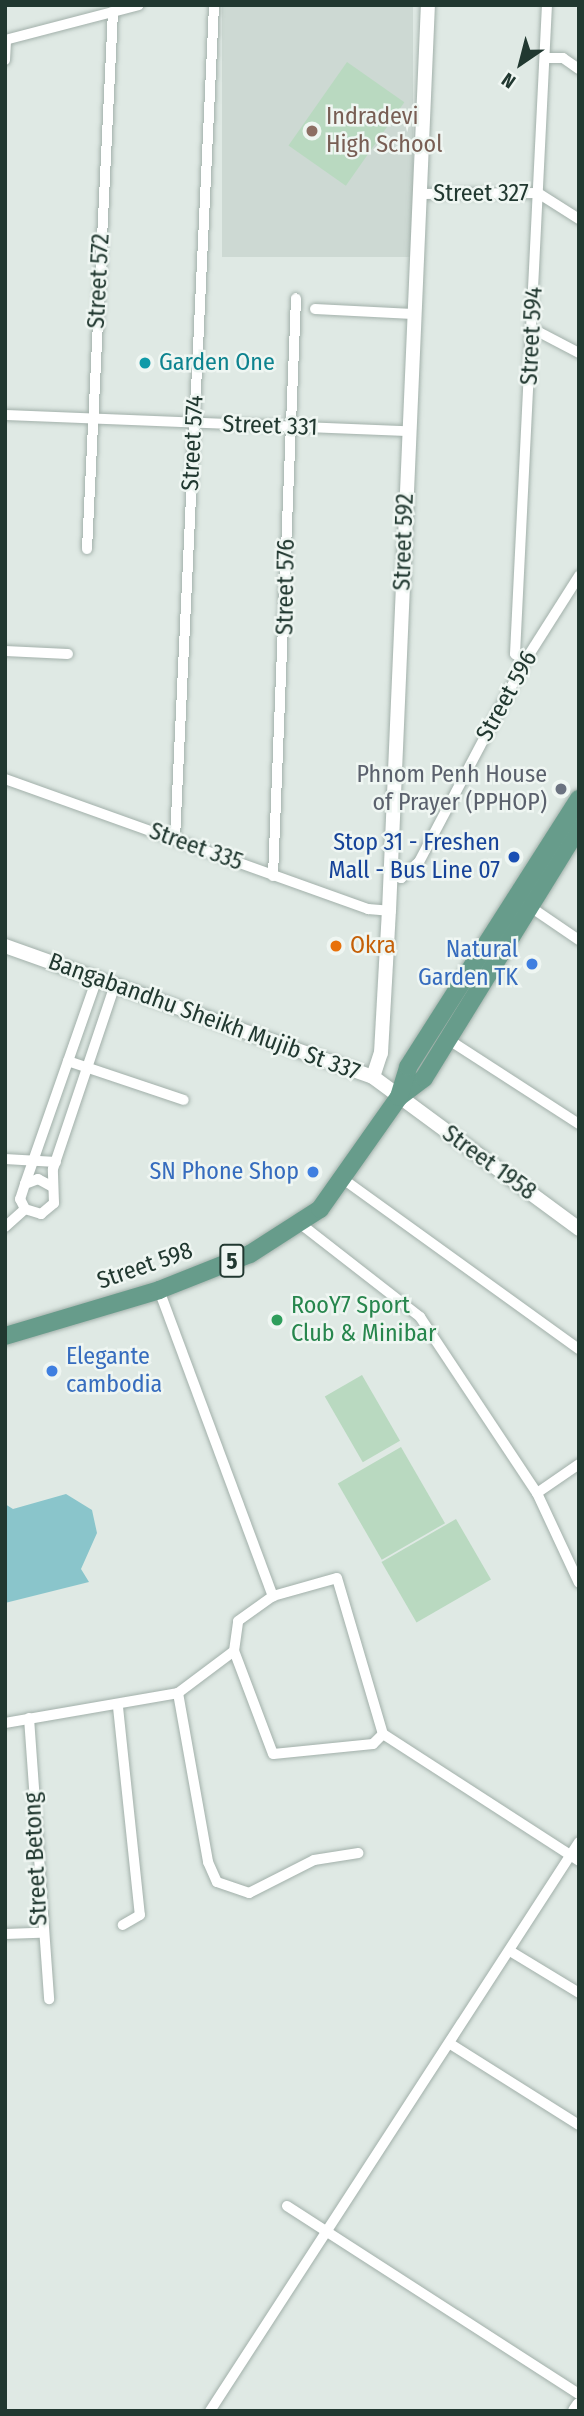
<!DOCTYPE html>
<html>
<head>
<meta charset="utf-8">
<style>
	body { margin:0 }
	#map { position:relative; width:584px; height:2416px; overflow:hidden; background:#dfe9e4; font-family:"Fira Sans Condensed",sans-serif }
	div>[style] { position:absolute }
	[style*='--x'] { left:calc(var(--x)*1px); top:calc(var(--y)*1px); width:calc(var(--w)*1px); rotate:calc(var(--a)*1deg) }
	.built>* { inset:0; background:#cdd9d3; transform-origin:0 0 }
	.green>* { inset:0; background:#b9d9c0; transform-origin:0 0 }
	.water>* { inset:0; background:#8ac5cb }
	.roads { filter:drop-shadow(0 0 2px #a2b0aa) drop-shadow(0 0 2px #a2b0aa) }
	.minor>* { height:10px; margin:-5px; padding:0 5px; transform-origin:5px; border-radius:5px; background:#fff }
	.tertiary>* { height:14px; margin:-7px; padding:0 7px; transform-origin:7px; border-radius:7px; background:#fff }
	.primary>* { height:18px; margin:-9px; padding:0 9px; transform-origin:9px; border-radius:9px; background:#679c8b }
	.dots>* { width:19px; height:19px; translate:-50% -50%; box-sizing:border-box; border:4px solid #eff6f2; border-radius:50% }
	span { translate:-50% -50%; white-space:nowrap; text-align:center; line-height:1.15; -webkit-text-stroke:5px #eff6f2; paint-order:stroke }
	.shield-label span { padding:2px 5px; background:#eff6f2; border:2px solid; border-radius:5px; -webkit-text-stroke-width:0 }
	.shield-label { font-size:23px; color:#213830; font-weight:700 }
	.education-label { font-size:24px; color:#785e54 }
	.left { translate:0 -50%; text-align:left }
	.street-label { font-size:24px; color:#213830 }
	.culture-label { font-size:24px; color:#0d838f }
	.worship-label { font-size:24px; color:#5b616d }
	.right { translate:-100% -50%; text-align:right }
	.transit-label { font-size:24px; color:#164399 }
	.food-label { font-size:24px; color:#c56008 }
	.shop-label { font-size:24px; color:#366cbe }
	.leisure-label { font-size:24px; color:#27864d }
	.frame { position:absolute; inset:0; border:7px solid #213830; pointer-events:none }
	.north { position:absolute; left:486px; top:28px; width:70px; height:70px; -webkit-text-stroke:5px #eff6f2; paint-order:stroke; rotate:215deg; font-size:19px; font-weight:700; line-height:28px; text-align:center; color:#213830 }
	.north::after { content:''; display:block; margin:auto; width:24px; height:32px; background:#213830; clip-path:polygon(50% 0,100% 100%,50% 72%,0 100%) }
</style>
</head>
<body>
<div id="map">
	<div class="built">
		<i style="left:222px;top:5px;width:191px;height:252px"></i>
	</div>
	<div class="green">
		<i style="left:347px;top:62px;width:70px;height:102px;rotate:35deg"></i>
		<i style="left:362px;top:1375px;width:76px;height:43px;rotate:60deg"></i>
		<i style="left:401px;top:1447px;width:88px;height:73px;rotate:60deg"></i>
		<i style="left:456px;top:1519px;width:70px;height:86px;rotate:60deg"></i>
	</div>
	<div class="water">
		<i style="clip-path:polygon(66px 1494px,92px 1510px,97px 1533px,81px 1569px,89px 1582px,5px 1603px,5px 1504px,13px 1509px)"></i>
	</div>
	<div class="roads">
		<div class="minor">
			<i style="--x:5;--y:40;--w:138;--a:-14.6"></i>
			<i style="--x:545;--y:58;--w:18;--a:0"></i>
			<i style="--x:563;--y:58;--w:19;--a:35"></i>
			<i style="--x:5;--y:60;--w:20;--a:-87"></i>
			<i style="--x:419;--y:194;--w:119;--a:-0.5"></i>
			<i style="--x:538;--y:193;--w:49;--a:32.4"></i>
			<i style="--x:315;--y:309;--w:98;--a:2.9"></i>
			<i style="--x:533;--y:329;--w:52;--a:27.6"></i>
			<i style="--x:5;--y:415;--w:403;--a:2.3"></i>
			<i style="--x:87;--y:549;--w:538;--a:-87.23"></i>
			<i style="--x:5;--y:651;--w:63;--a:2.7"></i>
			<i style="--x:525;--y:661;--w:12;--a:-145"></i>
			<i style="--x:515;--y:654;--w:650;--a:-87.18"></i>
			<i style="--x:5;--y:779;--w:386;--a:19.7"></i>
			<i style="--x:368;--y:909;--w:21;--a:5"></i>
			<i style="--x:175;--y:839;--w:835;--a:-87.32"></i>
			<i style="--x:390;--y:874;--w:12;--a:20"></i>
			<i style="--x:401;--y:878;--w:24;--a:-42"></i>
			<i style="--x:419;--y:862;--w:227;--a:-62.2"></i>
			<i style="--x:525;--y:661;--w:101;--a:-57.6"></i>
			<i style="--x:273;--y:876;--w:578;--a:-87.72"></i>
			<i style="--x:526;--y:904;--w:64;--a:34.2"></i>
			<i style="--x:449;--y:1040;--w:155;--a:32.9"></i>
			<i style="--x:68;--y:1061;--w:122;--a:18.6"></i>
			<i style="--x:5;--y:1159;--w:51;--a:3.4"></i>
			<i style="--x:343;--y:1179;--w:291;--a:35.8"></i>
			<i style="--x:25;--y:1184;--w:218;--a:-70.7"></i>
			<i style="--x:51;--y:1186;--w:15;--a:-152"></i>
			<i style="--x:38;--y:1179;--w:14;--a:159"></i>
			<i style="--x:25;--y:1184;--w:16;--a:108"></i>
			<i style="--x:20;--y:1199;--w:11;--a:63"></i>
			<i style="--x:25;--y:1209;--w:17;--a:17"></i>
			<i style="--x:41;--y:1214;--w:17;--a:-40"></i>
			<i style="--x:54;--y:1203;--w:34;--a:-92"></i>
			<i style="--x:53;--y:1169;--w:194;--a:-71.4"></i>
			<i style="--x:302;--y:1225;--w:150;--a:37.9"></i>
			<i style="--x:420;--y:1317;--w:211;--a:56.4"></i>
			<i style="--x:537;--y:1493;--w:99;--a:65"></i>
			<i style="--x:5;--y:1227;--w:27;--a:-42"></i>
			<i style="--x:159;--y:1290;--w:327;--a:69.6"></i>
			<i style="--x:537;--y:1493;--w:51;--a:-34.6"></i>
			<i style="--x:178;--y:1693;--w:172;--a:79.9"></i>
			<i style="--x:208;--y:1862;--w:22;--a:66"></i>
			<i style="--x:217;--y:1882;--w:34;--a:19"></i>
			<i style="--x:249;--y:1893;--w:73;--a:-26.9"></i>
			<i style="--x:314;--y:1860;--w:45;--a:-9"></i>
			<i style="--x:118;--y:1707;--w:209;--a:84"></i>
			<i style="--x:140;--y:1915;--w:20;--a:150"></i>
			<i style="--x:29;--y:1718;--w:282;--a:85.9"></i>
			<i style="--x:5;--y:1723;--w:176;--a:-9.8"></i>
			<i style="--x:178;--y:1693;--w:70;--a:-36.9"></i>
			<i style="--x:383;--y:1734;--w:14;--a:135"></i>
			<i style="--x:373;--y:1744;--w:100;--a:174.3"></i>
			<i style="--x:273;--y:1754;--w:110;--a:-110.7"></i>
			<i style="--x:234;--y:1651;--w:30;--a:-82"></i>
			<i style="--x:238;--y:1621;--w:43;--a:-35.5"></i>
			<i style="--x:273;--y:1596;--w:66;--a:-15.7"></i>
			<i style="--x:337;--y:1578;--w:163;--a:73.6"></i>
			<i style="--x:383;--y:1734;--w:234;--a:32.9"></i>
			<i style="--x:5;--y:1934;--w:35;--a:-2"></i>
			<i style="--x:510;--y:1951;--w:81;--a:31.3"></i>
			<i style="--x:452;--y:2045;--w:150;--a:32.2"></i>
			<i style="--x:287;--y:2206;--w:347;--a:32.8"></i>
			<i style="--x:210;--y:2411;--w:678;--a:-57.04"></i>
		</div>
		<div class="tertiary">
			<i style="--x:5;--y:946;--w:391;--a:19.6"></i>
			<i style="--x:373;--y:1077;--w:256;--a:36.4"></i>
			<i style="--x:373;--y:1077;--w:25;--a:-72"></i>
			<i style="--x:381;--y:1053;--w:142;--a:-86.8"></i>
			<i style="--x:389;--y:911;--w:907;--a:-87.54"></i>
			<i style="--x:575;--y:2411;--w:7;--a:-56"></i>
		</div>
		<div class="primary">
			<i style="--x:399;--y:1097;--w:31;--a:-37"></i>
			<i style="--x:424;--y:1078;--w:295;--a:-58.3"></i>
			<i style="--x:5;--y:1336;--w:161;--a:-16.6"></i>
			<i style="--x:159;--y:1290;--w:98;--a:-21.6"></i>
			<i style="--x:250;--y:1254;--w:83;--a:-32.7"></i>
			<i style="--x:320;--y:1209;--w:137;--a:-54.8"></i>
			<i style="--x:399;--y:1097;--w:31;--a:-73"></i>
			<i style="--x:408;--y:1067;--w:318;--a:-57.5"></i>
		</div>
	</div>
	<div class="dots">
		<i style="left:312px;top:131px;background:#8d6e63"></i>
		<i style="left:145px;top:363px;background:#0f9aa8"></i>
		<i style="left:561px;top:789px;background:#6b7280"></i>
		<i style="left:514px;top:857px;background:#1a4fb4"></i>
		<i style="left:336px;top:946px;background:#e8710a"></i>
		<i style="left:532px;top:964px;background:#3f7fe0"></i>
		<i style="left:313px;top:1172px;background:#3f7fe0"></i>
		<i style="left:277px;top:1320px;background:#2e9e5b"></i>
		<i style="left:52px;top:1371px;background:#3f7fe0"></i>
	</div>
	<div class="shield-label">
		<span style="left:232px;top:1261px">5</span>
	</div>
	<div class="education-label">
		<span class="left" style="left:326px;top:131px">Indradevi<br>High School</span>
	</div>
	<div class="street-label">
		<span style="left:481px;top:194px">Street 327</span>
		<span style="left:99px;top:281px;rotate:-87deg">Street 572</span>
		<span style="left:532px;top:336px;rotate:-87deg">Street 594</span>
		<span style="left:270px;top:426px;rotate:2deg">Street 331</span>
		<span style="left:193px;top:443px;rotate:-87deg">Street 574</span>
		<span style="left:404px;top:542px;rotate:-88deg">Street 592</span>
		<span style="left:286px;top:587px;rotate:-89deg">Street 576</span>
		<span style="left:507px;top:696px;rotate:-61deg">Street 596</span>
		<span style="left:196px;top:847px;rotate:20deg">Street 335</span>
		<span style="left:204px;top:1017px;rotate:20deg">Bangabandhu Sheikh Mujib St 337</span>
		<span style="left:489px;top:1163px;rotate:36deg">Street 1958</span>
		<span style="left:145px;top:1266px;rotate:-19deg">Street 598</span>
		<span style="left:36px;top:1859px;rotate:-93deg">Street Betong</span>
	</div>
	<div class="culture-label">
		<span class="left" style="left:159px;top:363px">Garden One</span>
	</div>
	<div class="worship-label">
		<span class="right" style="left:547px;top:789px">Phnom Penh House<br>of Prayer (PPHOP)</span>
	</div>
	<div class="transit-label">
		<span class="right" style="left:500px;top:857px">Stop 31 - Freshen<br>Mall - Bus Line 07</span>
	</div>
	<div class="food-label">
		<span class="left" style="left:350px;top:946px">Okra</span>
	</div>
	<div class="shop-label">
		<span class="right" style="left:518px;top:964px">Natural<br>Garden TK</span>
		<span class="right" style="left:299px;top:1172px">SN Phone Shop</span>
		<span class="left" style="left:66px;top:1371px">Elegante<br>cambodia</span>
	</div>
	<div class="leisure-label">
		<span class="left" style="left:291px;top:1320px">RooY7 Sport<br>Club &amp; Minibar</span>
	</div>
	<div class="frame"></div>
	<div class="north">N</div>
</div>
</body>
</html>
